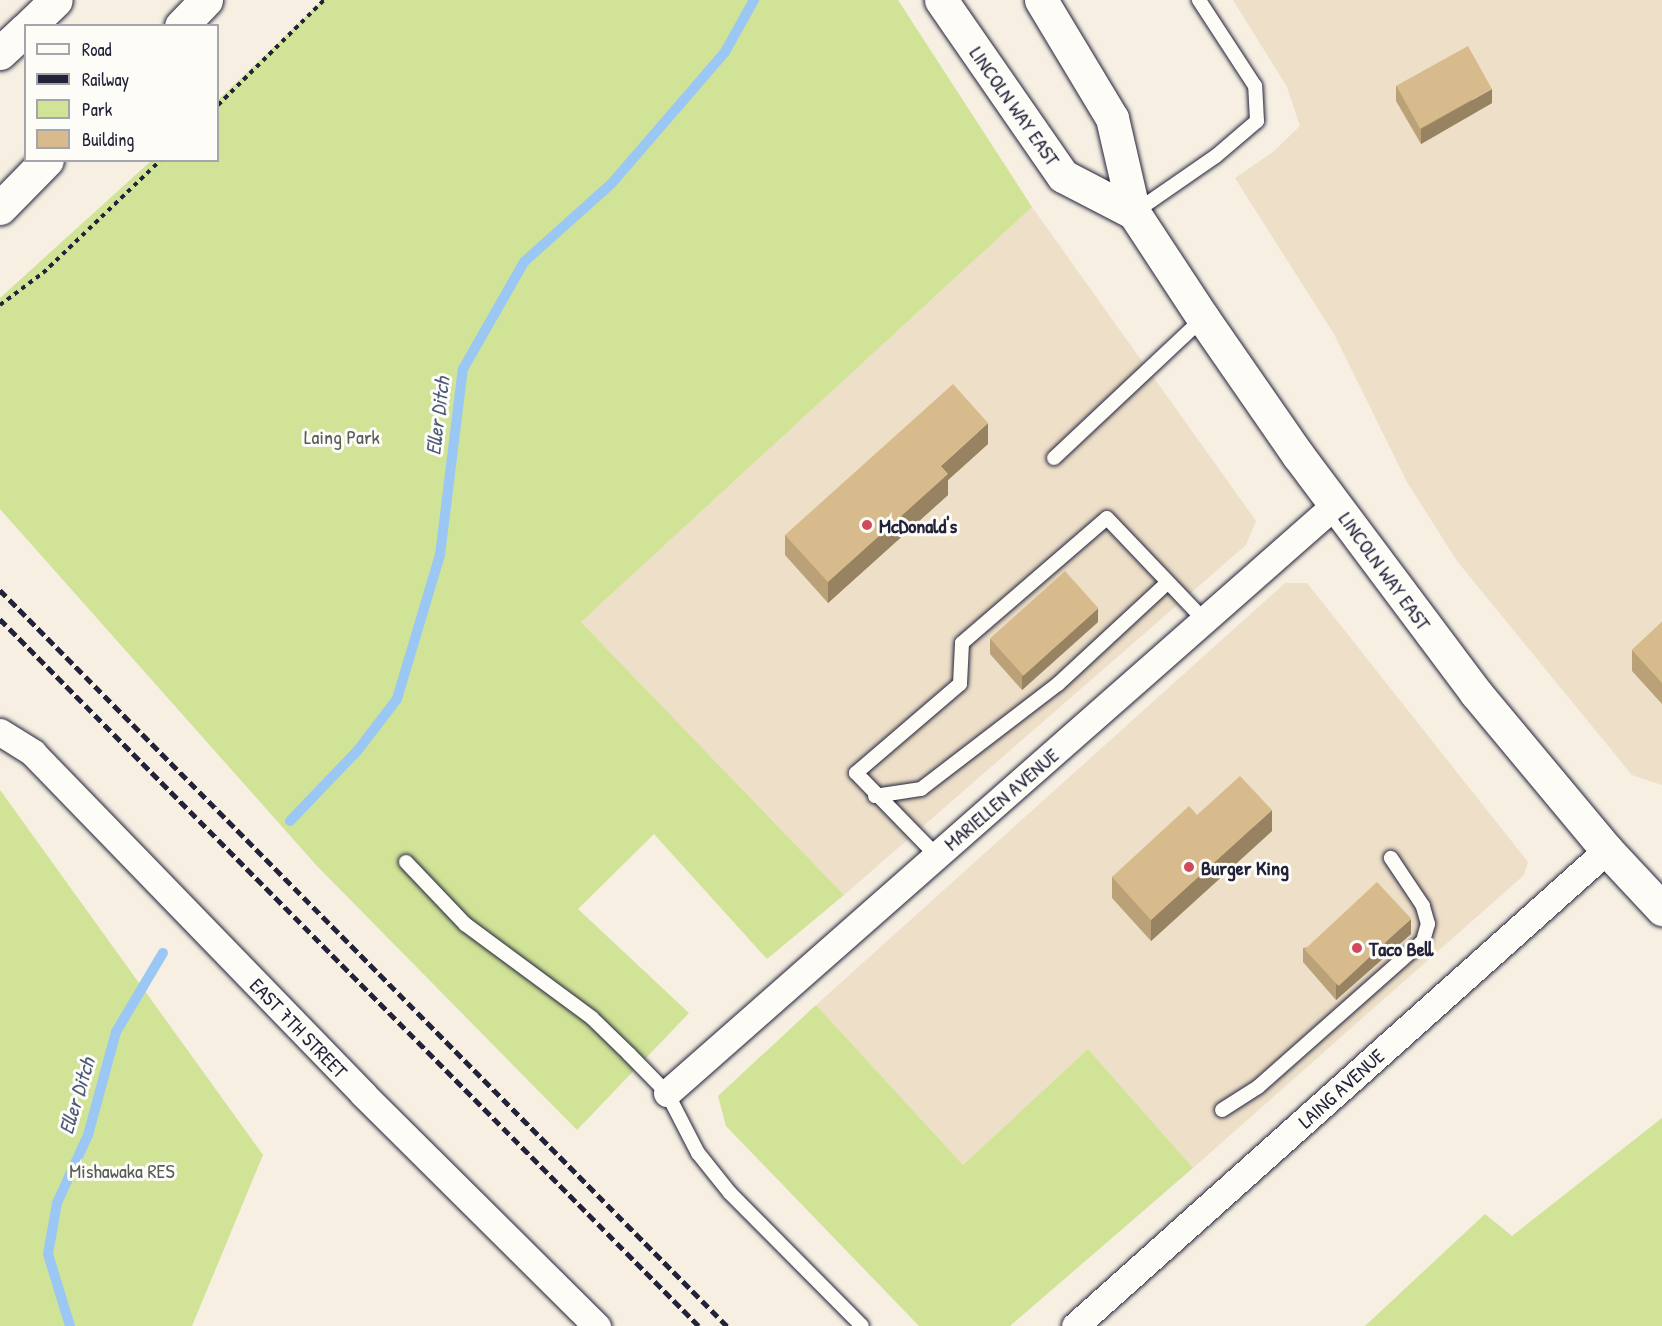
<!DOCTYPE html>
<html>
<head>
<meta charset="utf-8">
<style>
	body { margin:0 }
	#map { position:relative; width:1662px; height:1326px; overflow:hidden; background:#f6efe2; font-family:"Patrick Hand",sans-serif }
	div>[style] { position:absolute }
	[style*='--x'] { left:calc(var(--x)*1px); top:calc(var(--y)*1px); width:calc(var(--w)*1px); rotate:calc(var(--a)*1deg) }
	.built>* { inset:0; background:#eddfc8 }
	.green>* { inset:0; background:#d0e397 }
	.stream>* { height:10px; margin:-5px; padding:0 5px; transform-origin:5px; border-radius:5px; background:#9bc7f5 }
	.path>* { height:4px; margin-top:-2px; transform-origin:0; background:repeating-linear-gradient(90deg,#22223b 0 4.5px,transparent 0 9px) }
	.roads { filter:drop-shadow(0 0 2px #22223b) drop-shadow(0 0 2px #22223b) }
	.lane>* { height:14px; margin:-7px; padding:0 7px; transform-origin:7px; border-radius:7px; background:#fdfcf7 }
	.street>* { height:27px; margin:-13.5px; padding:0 13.5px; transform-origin:13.5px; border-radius:13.5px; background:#fdfcf7 }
	.primary>* { height:33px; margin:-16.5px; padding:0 16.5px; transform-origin:16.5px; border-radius:16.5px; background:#fdfcf7 }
	.highway>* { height:33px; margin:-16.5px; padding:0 16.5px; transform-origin:16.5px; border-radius:16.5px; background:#fdfcf7 }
	.rail>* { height:4.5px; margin-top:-2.25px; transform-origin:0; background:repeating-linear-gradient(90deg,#22223b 0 9px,transparent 0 13.5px) }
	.wall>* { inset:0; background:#baa178 }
	.shaded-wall>* { inset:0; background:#978362 }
	.building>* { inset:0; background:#d8bb8c; transform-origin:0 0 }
	.dots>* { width:16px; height:16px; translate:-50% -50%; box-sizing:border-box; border:3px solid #fdfcf7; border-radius:50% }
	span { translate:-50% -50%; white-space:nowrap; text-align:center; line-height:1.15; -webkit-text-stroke:6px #fdfcf7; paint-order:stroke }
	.street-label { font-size:20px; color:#22223b }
	.park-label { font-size:20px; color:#565c57 }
	.poi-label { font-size:20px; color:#22223b; font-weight:700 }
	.left { translate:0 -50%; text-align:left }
	.water-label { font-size:21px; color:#4c5c7c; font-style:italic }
	.legend { position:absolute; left:24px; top:24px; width:195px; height:138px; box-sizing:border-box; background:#fdfcf7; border:2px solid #a5a5ac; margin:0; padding:8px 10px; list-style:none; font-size:18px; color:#22223b }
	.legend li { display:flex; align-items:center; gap:12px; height:30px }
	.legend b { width:30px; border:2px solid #a5a5ac }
</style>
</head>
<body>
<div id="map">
	<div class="built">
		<i style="clip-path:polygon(1233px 0,1662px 0,1662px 785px,1632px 775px,1457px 561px,1407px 482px,1334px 334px,1235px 178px,1273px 152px,1300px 126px,1287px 87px)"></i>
		<i style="clip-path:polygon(1032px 207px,1256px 521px,1246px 545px,844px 895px,581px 622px)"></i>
		<i style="clip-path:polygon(1285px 583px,1307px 583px,1528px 862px,1524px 875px,1193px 1168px,1088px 1049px,963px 1165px,816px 1005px)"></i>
	</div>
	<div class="green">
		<i style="clip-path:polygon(323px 0,898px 0,1032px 207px,581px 622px,844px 895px,767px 959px,654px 834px,578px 909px,689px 1013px,577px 1130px,317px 866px,0 509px,0 298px,151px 161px,218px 160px,218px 100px)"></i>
		<i style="clip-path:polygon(0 790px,263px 1155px,192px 1326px,0 1326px)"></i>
		<i style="clip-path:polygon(816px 1005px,963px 1165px,1088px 1049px,1193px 1168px,1010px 1326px,919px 1326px,726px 1126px,718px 1096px)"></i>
		<i style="clip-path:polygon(1662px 1118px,1662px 1326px,1365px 1326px,1485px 1214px,1512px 1236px)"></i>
	</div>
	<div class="stream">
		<i style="--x:290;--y:821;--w:98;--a:-46.2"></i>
		<i style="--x:358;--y:750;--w:64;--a:-52.6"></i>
		<i style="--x:397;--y:699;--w:150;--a:-73.4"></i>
		<i style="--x:440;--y:555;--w:187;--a:-83"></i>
		<i style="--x:463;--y:369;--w:123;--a:-60.3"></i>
		<i style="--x:524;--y:262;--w:118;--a:-41.9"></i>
		<i style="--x:612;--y:183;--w:173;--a:-49.2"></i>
		<i style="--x:725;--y:52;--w:60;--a:-60.9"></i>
		<i style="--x:70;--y:1326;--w:75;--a:-107"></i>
		<i style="--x:48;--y:1254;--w:52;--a:-80"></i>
		<i style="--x:57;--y:1203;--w:75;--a:-65.5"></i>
		<i style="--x:88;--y:1135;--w:107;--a:-74.8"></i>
		<i style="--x:116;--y:1032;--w:92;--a:-59.3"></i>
	</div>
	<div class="path">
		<i style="--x:218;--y:105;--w:149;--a:-44.7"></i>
		<i style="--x:0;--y:305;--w:54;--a:-36.7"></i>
		<i style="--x:43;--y:273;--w:163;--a:-43.8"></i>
	</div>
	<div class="roads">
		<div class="lane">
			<i style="--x:1135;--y:212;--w:98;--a:-34.7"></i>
			<i style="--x:1216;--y:156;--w:54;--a:-40.5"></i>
			<i style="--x:1257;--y:121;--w:35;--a:-93"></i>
			<i style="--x:1255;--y:86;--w:103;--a:-123.1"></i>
			<i style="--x:1054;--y:458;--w:204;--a:-43.2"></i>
			<i style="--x:875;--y:796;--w:47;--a:-8.7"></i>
			<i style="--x:921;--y:789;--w:173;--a:-37.5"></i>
			<i style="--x:1058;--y:684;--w:147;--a:-42.8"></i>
			<i style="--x:937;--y:856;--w:116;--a:-134.3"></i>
			<i style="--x:856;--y:773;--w:137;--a:-40.6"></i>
			<i style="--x:960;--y:684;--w:41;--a:-87.2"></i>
			<i style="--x:962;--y:643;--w:191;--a:-40.8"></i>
			<i style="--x:1107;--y:518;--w:141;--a:46.4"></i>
			<i style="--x:406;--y:862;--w:86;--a:46.4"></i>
			<i style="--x:465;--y:924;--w:158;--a:36.5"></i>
			<i style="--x:592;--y:1018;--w:52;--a:44.2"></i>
			<i style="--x:629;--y:1054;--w:54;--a:45.7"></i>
			<i style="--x:667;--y:1093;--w:68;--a:62.7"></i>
			<i style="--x:698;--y:1153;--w:51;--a:51.3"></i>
			<i style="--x:730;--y:1193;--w:187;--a:45.2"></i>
			<i style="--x:1222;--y:1110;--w:43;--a:-32.6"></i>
			<i style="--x:1258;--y:1087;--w:220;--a:-41.5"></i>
			<i style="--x:1423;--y:941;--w:18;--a:-74"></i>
			<i style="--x:1428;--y:924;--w:19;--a:-106"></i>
			<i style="--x:1423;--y:906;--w:58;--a:-123.7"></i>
		</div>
		<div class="street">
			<i style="--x:0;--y:732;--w:39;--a:32"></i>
			<i style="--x:33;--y:753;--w:475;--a:45.9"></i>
			<i style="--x:363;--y:1094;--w:330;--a:44.8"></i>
			<i style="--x:667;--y:1093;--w:891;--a:-41.36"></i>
			<i style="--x:1075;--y:1326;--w:714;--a:-41.82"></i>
		</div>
		<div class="primary">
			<i style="--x:941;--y:0;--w:214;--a:55.3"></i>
			<i style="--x:1063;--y:176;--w:80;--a:27.5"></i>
			<i style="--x:1041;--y:0;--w:138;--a:59"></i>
			<i style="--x:1112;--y:118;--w:98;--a:77"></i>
			<i style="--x:1134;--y:213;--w:126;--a:56.7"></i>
			<i style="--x:1203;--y:318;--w:167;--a:55.3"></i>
			<i style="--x:1298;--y:455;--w:297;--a:53.2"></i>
			<i style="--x:1476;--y:693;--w:204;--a:50.2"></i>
			<i style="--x:1607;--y:850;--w:81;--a:47"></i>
		</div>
		<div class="highway">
			<i style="--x:29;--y:26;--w:37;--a:-44"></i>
			<i style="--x:181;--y:26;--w:36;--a:-46"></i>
			<i style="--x:0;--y:53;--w:35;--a:-43"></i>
			<i style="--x:0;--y:208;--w:67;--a:-45.6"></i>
		</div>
	</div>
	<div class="rail">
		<i style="--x:0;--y:590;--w:1035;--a:45.35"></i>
		<i style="--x:0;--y:619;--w:994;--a:45.33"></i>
	</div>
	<div class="wall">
		<i style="clip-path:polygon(1396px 86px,1492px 103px,1421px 144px,1396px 101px)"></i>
		<i style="clip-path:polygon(988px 444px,948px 480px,948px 495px,828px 603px,785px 555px,785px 535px)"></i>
		<i style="clip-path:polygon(1098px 622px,1022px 690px,990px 654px,990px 639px)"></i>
		<i style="clip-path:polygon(1662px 622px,1662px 704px,1632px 671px,1632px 650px)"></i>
		<i style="clip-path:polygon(1197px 815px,1272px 831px,1151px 941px,1112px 898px,1112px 877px)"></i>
		<i style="clip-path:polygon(1411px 934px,1336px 1000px,1303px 962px,1303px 948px)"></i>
	</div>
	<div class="shaded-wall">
		<i style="clip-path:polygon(1492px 89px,1492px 103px,1421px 144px,1421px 129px)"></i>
		<i style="clip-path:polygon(988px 423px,988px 444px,948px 480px,948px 495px,828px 603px,828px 582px,941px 466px)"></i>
		<i style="clip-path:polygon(1098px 608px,1098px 622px,1022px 690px,1022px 676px)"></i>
		<i style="clip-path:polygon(1272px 810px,1272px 831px,1151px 941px,1151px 920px)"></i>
		<i style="clip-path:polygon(1411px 919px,1411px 934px,1336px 1000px,1336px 985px)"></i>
	</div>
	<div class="building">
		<i style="left:1468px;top:46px;width:49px;height:82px;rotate:61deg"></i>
		<i style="clip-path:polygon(953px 384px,988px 423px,941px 466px,948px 474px,828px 582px,785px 535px)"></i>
		<i style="left:1065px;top:571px;width:50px;height:101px;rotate:48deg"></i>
		<i style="clip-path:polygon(1662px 622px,1662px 683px,1632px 650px)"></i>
		<i style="clip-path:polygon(1240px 776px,1272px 810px,1151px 920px,1112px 877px,1189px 806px,1197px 815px)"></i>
		<i style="left:1377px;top:882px;width:50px;height:99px;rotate:47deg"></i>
	</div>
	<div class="dots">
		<i style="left:867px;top:525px;background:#d1495b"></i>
		<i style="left:1189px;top:867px;background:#d1495b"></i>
		<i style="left:1357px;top:948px;background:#d1495b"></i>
	</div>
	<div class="street-label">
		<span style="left:1015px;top:106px;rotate:55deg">LINCOLN WAY EAST</span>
		<span style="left:1385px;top:571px;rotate:54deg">LINCOLN WAY EAST</span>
		<span style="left:1001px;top:799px;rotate:-41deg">MARIELLEN AVENUE</span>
		<span style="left:299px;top:1028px;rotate:46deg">EAST 7TH STREET</span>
		<span style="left:1341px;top:1088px;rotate:-42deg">LAING AVENUE</span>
	</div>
	<div class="park-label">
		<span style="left:342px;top:436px">Laing Park</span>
		<span style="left:122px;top:1170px">Mishawaka RES</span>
	</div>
	<div class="poi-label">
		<span class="left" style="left:879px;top:525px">McDonald's</span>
		<span class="left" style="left:1201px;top:867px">Burger King</span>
		<span class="left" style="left:1369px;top:948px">Taco Bell</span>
	</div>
	<div class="water-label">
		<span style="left:438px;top:416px;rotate:-83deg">Eller Ditch</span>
		<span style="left:77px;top:1096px;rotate:-73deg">Eller Ditch</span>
	</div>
	<ul class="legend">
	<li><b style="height:8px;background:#fdfcf7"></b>Road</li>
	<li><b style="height:8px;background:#22223b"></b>Railway</li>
	<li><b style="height:16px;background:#d0e397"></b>Park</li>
	<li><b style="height:16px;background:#d8bb8c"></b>Building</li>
	</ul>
</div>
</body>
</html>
